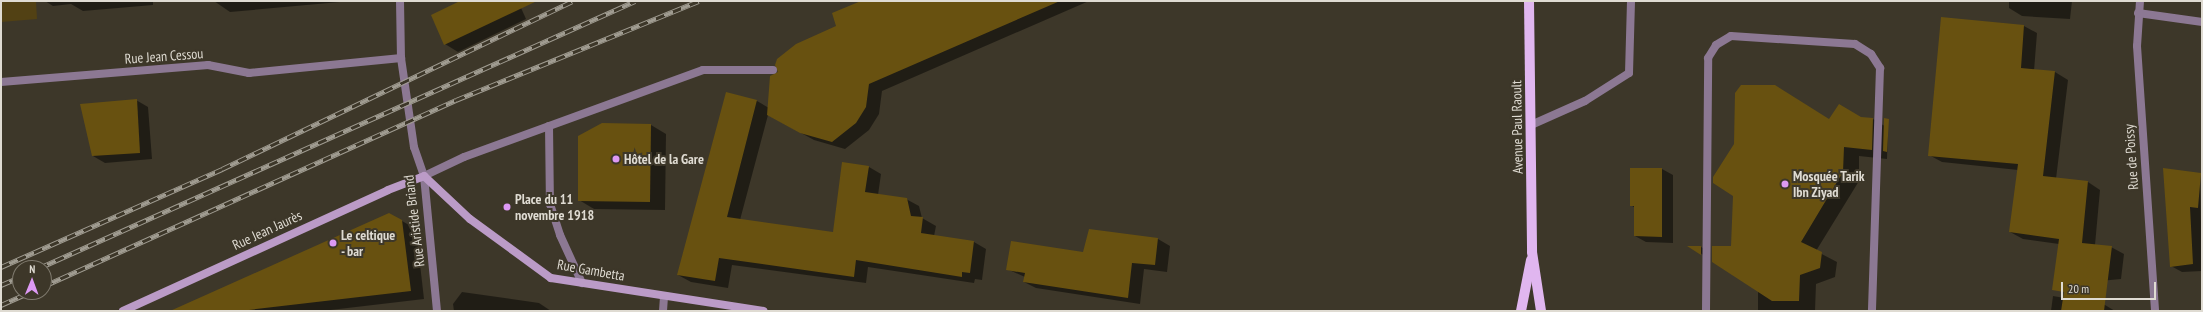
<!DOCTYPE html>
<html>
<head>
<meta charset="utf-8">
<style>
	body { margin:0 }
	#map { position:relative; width:2203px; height:312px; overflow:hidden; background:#3d3729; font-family:"PT Sans Narrow",sans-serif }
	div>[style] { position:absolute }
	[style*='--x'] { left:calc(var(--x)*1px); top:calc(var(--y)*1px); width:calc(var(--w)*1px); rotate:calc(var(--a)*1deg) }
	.green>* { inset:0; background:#524114 }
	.shadow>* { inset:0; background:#0007 }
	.building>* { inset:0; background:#685110 }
	.service>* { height:8px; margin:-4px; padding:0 4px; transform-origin:4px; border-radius:4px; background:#8c7893 }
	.minor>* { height:8px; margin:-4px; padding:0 4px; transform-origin:4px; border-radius:4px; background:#8c7893 }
	.secondary>* { height:8px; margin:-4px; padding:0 4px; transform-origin:4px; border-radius:4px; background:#bb9bc7 }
	.primary>* { height:10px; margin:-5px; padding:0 5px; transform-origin:5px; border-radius:5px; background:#e0b6ef }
	.rail>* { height:4.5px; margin-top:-2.25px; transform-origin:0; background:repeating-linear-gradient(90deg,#3d3729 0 9px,#a09c91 0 18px); box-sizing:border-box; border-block:1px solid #a09c91 }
	.dots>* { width:11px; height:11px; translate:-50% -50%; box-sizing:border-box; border:2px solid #3d3729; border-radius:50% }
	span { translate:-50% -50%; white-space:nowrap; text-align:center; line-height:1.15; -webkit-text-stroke:4px #3d3729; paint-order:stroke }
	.street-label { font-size:14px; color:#dfdbd2 }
	.poi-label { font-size:14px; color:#dfdbd2; font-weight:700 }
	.left { translate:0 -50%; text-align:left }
	.frame { position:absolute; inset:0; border:2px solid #dfdbd2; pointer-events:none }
	.north { position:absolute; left:12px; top:260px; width:40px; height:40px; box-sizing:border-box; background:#3d3729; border:1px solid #7e796d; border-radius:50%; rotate:1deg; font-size:11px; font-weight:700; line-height:16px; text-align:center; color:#dfdbd2 }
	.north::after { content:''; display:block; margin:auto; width:14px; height:18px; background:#dd99f4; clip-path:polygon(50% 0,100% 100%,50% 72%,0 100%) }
	.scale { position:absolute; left:2061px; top:282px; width:95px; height:18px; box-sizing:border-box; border:2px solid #dfdbd2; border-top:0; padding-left:5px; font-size:12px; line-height:14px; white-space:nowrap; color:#dfdbd2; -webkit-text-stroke:3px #3d3729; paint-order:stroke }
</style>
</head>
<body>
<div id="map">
	<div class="green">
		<i style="clip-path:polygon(1px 1px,36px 1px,37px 19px,1px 22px)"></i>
	</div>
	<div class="shadow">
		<i style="clip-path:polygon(45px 1px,153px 1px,153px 5px,83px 11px,71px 4px,53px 6px)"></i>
		<i style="clip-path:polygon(214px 1px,351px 1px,230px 12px)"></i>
		<i style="clip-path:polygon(462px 1px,518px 1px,526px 19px,458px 52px,445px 44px)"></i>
		<i style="clip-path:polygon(864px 1px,1089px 1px,882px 91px,879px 114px,869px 130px,845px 149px,814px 140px,768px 115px,740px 220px,833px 233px,869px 167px,881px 174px,878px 195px,906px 199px,919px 206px,922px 218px,936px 226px,934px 236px,974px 242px,986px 249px,982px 280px,975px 279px,974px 283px,868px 267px,866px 283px,732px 265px,728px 288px,691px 282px,678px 275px,727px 93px,757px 101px,769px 108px,779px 73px,837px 27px)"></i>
		<i style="clip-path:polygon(2009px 1px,2072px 1px,2070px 19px,2022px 16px,2009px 8px)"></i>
		<i style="clip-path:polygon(2024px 26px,2037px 33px,2034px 71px,2055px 72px,2068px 80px,2056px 179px,2088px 182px,2100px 190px,2095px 245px,2111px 247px,2124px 254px,2121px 279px,2068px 284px,2059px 244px,2023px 239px,2010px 232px,2018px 170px,1942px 162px,1929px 155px)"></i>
		<i style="clip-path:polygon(136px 100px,148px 107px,152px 159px,105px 163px,93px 156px)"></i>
		<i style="clip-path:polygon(1861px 118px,1873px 119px,1888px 128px,1887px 159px,1859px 156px,1859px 181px,1816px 251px,1837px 262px,1835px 277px,1816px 284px,1815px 311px,1758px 311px,1758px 291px,1732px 247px,1830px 120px)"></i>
		<i style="clip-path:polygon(651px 125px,666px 134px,665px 210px,594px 209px,579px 200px)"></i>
		<i style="clip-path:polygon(1662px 169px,1673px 175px,1673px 243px,1646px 242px,1635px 236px,1635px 208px,1631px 205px)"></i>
		<i style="clip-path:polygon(2200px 174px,2202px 271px,2182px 272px,2171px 266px)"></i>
		<i style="clip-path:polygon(402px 221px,416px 229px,424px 299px,322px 311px,173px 311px)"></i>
		<i style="clip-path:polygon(1090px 230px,1158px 239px,1170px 246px,1167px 272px,1144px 269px,1140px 304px,1036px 288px,1024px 282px,1025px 277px,1007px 269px,1084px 254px)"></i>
		<i style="clip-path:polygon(1691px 247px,1701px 247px,1708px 251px,1708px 258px)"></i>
		<i style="clip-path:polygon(462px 292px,539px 303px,551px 311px,454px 311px,453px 304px)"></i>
		<i style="clip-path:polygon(2053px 296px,2105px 305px,2115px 311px,2051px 311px)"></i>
	</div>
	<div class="building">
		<i style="clip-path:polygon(460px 1px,537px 1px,444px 45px,431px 15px)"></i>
		<i style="clip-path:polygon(861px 1px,1060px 1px,869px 84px,866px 107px,856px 123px,832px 142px,800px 133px,767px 115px,770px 76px,778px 72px,775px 65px,777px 59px,796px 44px,836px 26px,832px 13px)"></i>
		<i style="clip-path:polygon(1941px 17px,2024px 25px,2021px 68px,2055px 71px,2043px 176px,2088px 181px,2082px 243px,2112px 246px,2104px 311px,2061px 311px,2064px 292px,2052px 290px,2059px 239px,2009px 232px,2018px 164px,1928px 156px)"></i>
		<i style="clip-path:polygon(1741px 85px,1775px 85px,1829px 119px,1839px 104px,1861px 117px,1873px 118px,1872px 150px,1844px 147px,1843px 172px,1801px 242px,1822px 252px,1820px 268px,1800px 275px,1799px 301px,1772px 301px,1712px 262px,1712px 246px,1731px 246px,1733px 196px,1713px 183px,1713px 177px,1734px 144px,1735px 93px)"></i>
		<i style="clip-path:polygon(726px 92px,757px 100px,727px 217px,833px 232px,842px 162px,869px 166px,865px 192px,907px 198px,911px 216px,923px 217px,921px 233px,974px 241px,970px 273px,962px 272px,962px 277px,856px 260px,854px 277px,719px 258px,715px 281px,677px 275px)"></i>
		<i style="clip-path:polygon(137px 99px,140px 153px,92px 156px,80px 104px)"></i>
		<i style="clip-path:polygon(1884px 118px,1889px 119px,1887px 152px,1883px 151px)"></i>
		<i style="clip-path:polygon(602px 123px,651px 124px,650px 202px,578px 201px,578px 136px)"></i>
		<i style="clip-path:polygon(1630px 168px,1662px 168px,1662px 237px,1634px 236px,1634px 206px,1630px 206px)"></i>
		<i style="clip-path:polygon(2163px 168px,2201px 173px,2198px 208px,2190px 207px,2193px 264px,2170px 267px)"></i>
		<i style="clip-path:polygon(389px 213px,402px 220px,411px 291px,240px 311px,170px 311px)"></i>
		<i style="clip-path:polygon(1089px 229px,1158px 238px,1155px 265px,1132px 263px,1128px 298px,1023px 282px,1025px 273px,1006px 270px,1011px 241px,1083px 252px)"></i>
		<i style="clip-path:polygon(1687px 246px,1701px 246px,1701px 255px)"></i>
	</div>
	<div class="service">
		<i style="--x:1531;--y:125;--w:59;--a:-24"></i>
		<i style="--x:1585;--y:101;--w:52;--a:-32.5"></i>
		<i style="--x:1629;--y:73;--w:72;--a:-88.4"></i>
		<i style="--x:549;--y:126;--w:78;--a:89.3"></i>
		<i style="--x:550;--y:204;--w:33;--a:72"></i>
		<i style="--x:560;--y:235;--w:53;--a:65.4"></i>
		<i style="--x:424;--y:176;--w:44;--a:-25.4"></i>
		<i style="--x:464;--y:157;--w:254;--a:-20"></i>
		<i style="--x:703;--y:70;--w:70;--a:0"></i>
		<i style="--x:1706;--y:311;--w:253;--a:-89.5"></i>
		<i style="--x:1708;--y:58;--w:15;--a:-58"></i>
		<i style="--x:1716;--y:45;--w:17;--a:-31"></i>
		<i style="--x:1731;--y:36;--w:124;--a:3.7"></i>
		<i style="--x:1855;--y:44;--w:19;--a:32"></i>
		<i style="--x:1871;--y:54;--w:17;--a:57"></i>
		<i style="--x:1880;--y:68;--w:243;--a:91.9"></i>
	</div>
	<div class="minor">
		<i style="--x:400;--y:1;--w:57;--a:89"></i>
		<i style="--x:401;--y:58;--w:90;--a:81.7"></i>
		<i style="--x:414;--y:147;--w:31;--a:71"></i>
		<i style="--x:424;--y:176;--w:136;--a:84.5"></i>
		<i style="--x:2140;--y:1;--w:45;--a:93.8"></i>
		<i style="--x:2137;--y:46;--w:266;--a:86.1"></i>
		<i style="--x:2138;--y:13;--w:65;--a:8"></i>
		<i style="--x:1;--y:82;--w:208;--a:-4.7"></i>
		<i style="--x:208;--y:65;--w:42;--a:11"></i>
		<i style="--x:249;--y:73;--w:153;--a:-5.6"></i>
		<i style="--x:663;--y:311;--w:15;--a:-86"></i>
	</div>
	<div class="secondary">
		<i style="--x:123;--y:311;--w:291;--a:-24.5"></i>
		<i style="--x:388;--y:190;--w:39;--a:-21"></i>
		<i style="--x:424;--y:176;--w:63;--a:43.1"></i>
		<i style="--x:470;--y:219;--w:100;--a:36.1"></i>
		<i style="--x:551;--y:278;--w:215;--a:8.8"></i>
	</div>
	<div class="primary">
		<i style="--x:1529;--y:1;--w:251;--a:89.3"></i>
		<i style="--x:1532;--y:252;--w:60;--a:81.3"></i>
		<i style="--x:1521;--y:311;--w:52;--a:-78.9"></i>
	</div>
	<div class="rail">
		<i style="--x:1;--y:267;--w:242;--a:-23.9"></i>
		<i style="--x:222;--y:169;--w:388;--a:-25.6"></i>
		<i style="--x:39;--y:268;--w:653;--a:-24.13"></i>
		<i style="--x:1;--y:285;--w:21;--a:-23"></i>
		<i style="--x:44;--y:286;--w:452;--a:-24.3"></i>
		<i style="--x:456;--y:100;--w:262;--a:-22.2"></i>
		<i style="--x:1;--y:305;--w:32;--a:-24"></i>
	</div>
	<div class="dots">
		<i style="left:616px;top:159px;background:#dd99f4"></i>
		<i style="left:1785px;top:184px;background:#dd99f4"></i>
		<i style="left:507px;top:207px;background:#dd99f4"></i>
		<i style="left:333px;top:243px;background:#dd99f4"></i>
	</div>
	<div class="street-label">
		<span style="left:164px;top:56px;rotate:-4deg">Rue Jean Cessou</span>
		<span style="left:1517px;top:127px;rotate:-91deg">Avenue Paul Raoult</span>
		<span style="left:2131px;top:157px;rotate:-94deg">Rue de Poissy</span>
		<span style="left:414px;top:221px;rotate:-97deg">Rue Aristide Briand</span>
		<span style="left:267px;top:230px;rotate:-25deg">Rue Jean Jaurès</span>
		<span style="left:591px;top:270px;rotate:10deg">Rue Gambetta</span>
	</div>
	<div class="poi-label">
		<span class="left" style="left:624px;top:159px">Hôtel de la Gare</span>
		<span class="left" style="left:1793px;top:184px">Mosquée Tarik<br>Ibn Ziyad</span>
		<span class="left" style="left:515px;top:207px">Place du 11<br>novembre 1918</span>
		<span class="left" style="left:341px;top:243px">Le celtique<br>- bar</span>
	</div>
	<div class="frame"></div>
	<div class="north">N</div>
	<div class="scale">20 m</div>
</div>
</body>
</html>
